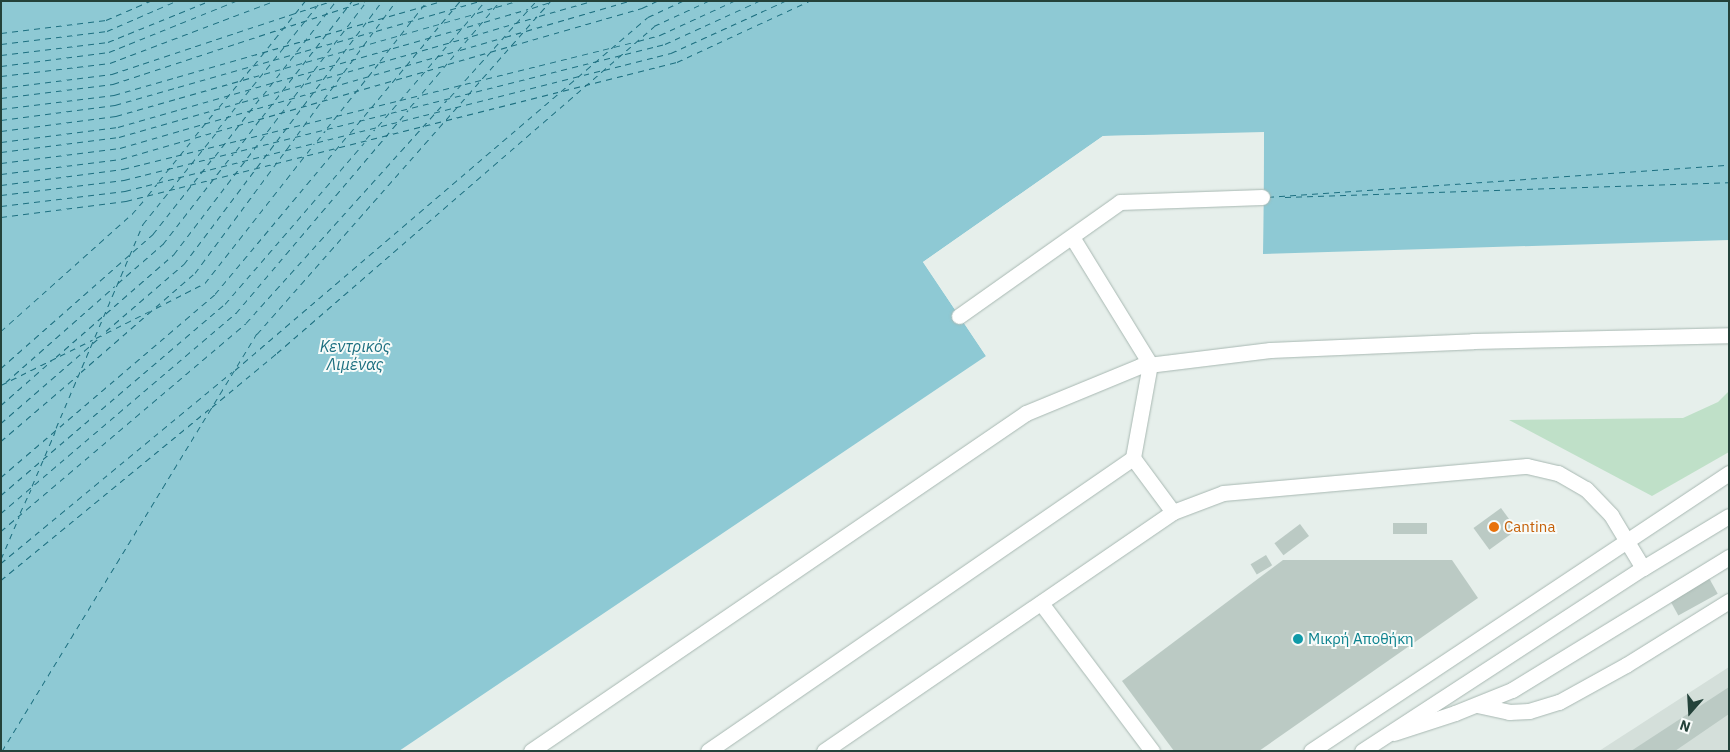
<!DOCTYPE html>
<html>
<head>
<meta charset="utf-8">
<style>
	body { margin:0 }
	#map { position:relative; width:1730px; height:752px; overflow:hidden; background:#e6efeb; font-family:"IBM Plex Sans",sans-serif }
	div>[style] { position:absolute }
	[style*='--x'] { left:calc(var(--x)*1px); top:calc(var(--y)*1px); width:calc(var(--w)*1px); rotate:calc(var(--a)*1deg) }
	.built>* { inset:0; background:#d4dfda }
	.green>* { inset:0; background:#bfe0c8 }
	.water>* { inset:0; background:#8ec9d4 }
	.pier>* { inset:0; background:#e6efeb }
	.ferry>* { height:1px; margin-top:-0.5px; transform-origin:0; background:repeating-linear-gradient(90deg,#1c6f80 0 6px,transparent 0 11px) }
	.building>* { inset:0; background:#bbcac4; transform-origin:0 0 }
	.roads { filter:drop-shadow(0 0 1px #a8b8b2) drop-shadow(0 0 1px #a8b8b2) }
	.service>* { height:15px; margin:-7.5px; padding:0 7.5px; transform-origin:7.5px; border-radius:7.5px; background:#fff }
	.minor>* { height:15px; margin:-7.5px; padding:0 7.5px; transform-origin:7.5px; border-radius:7.5px; background:#fff }
	.dots>* { width:14px; height:14px; translate:-50% -50%; box-sizing:border-box; border:2px solid #f7fbf9; border-radius:50% }
	span { translate:-50% -50%; white-space:nowrap; text-align:center; line-height:1.15; -webkit-text-stroke:4px #f7fbf9; paint-order:stroke }
	.food-label { font-size:15px; color:#c56008 }
	.left { translate:0 -50%; text-align:left }
	.culture-label { font-size:15px; color:#0d838f }
	.water-label { font-size:16px; color:#1c6f80; font-style:italic }
	.frame { position:absolute; inset:0; border:2px solid #24423a; pointer-events:none }
	.north { position:absolute; left:1665px; top:687px; width:50px; height:50px; -webkit-text-stroke:4px #f7fbf9; paint-order:stroke; rotate:199deg; font-size:14px; font-weight:700; line-height:20px; text-align:center; color:#24423a }
	.north::after { content:''; display:block; margin:auto; width:18px; height:22px; background:#24423a; clip-path:polygon(50% 0,100% 100%,50% 72%,0 100%) }
</style>
</head>
<body>
<div id="map">
	<div class="built">
		<i style="clip-path:polygon(1729px 667px,1729px 751px,1599px 751px)"></i>
	</div>
	<div class="green">
		<i style="clip-path:polygon(1729px 391px,1729px 452px,1652px 496px,1509px 420px,1683px 418px,1718px 402px)"></i>
	</div>
	<div class="water">
		<i style="clip-path:polygon(1px 1px,1729px 1px,1729px 240px,1263px 254px,1264px 133px,1103px 136px,923px 262px,986px 356px,399px 751px,1px 751px)"></i>
	</div>
	<div class="pier">
		<i style="clip-path:polygon(1264px 132px,1263px 254px,1261px 255px,1260px 197px,1262px 135px,1104px 139px,926px 263px,989px 355px,986px 356px,923px 262px,1103px 136px)"></i>
	</div>
	<div class="ferry">
		<i style="--x:496;--y:7;--w:22;--a:-16"></i>
		<i style="--x:532;--y:8;--w:23;--a:-18"></i>
		<i style="--x:477;--y:13;--w:16;--a:-18"></i>
		<i style="--x:539;--y:16;--w:55;--a:-15.8"></i>
		<i style="--x:484;--y:22;--w:46;--a:-16.5"></i>
		<i style="--x:376;--y:31;--w:108;--a:-16.1"></i>
		<i style="--x:1;--y:33;--w:106;--a:-7.1"></i>
		<i style="--x:106;--y:20;--w:48;--a:-23.4"></i>
		<i style="--x:472;--y:36;--w:67;--a:-16.5"></i>
		<i style="--x:505;--y:37;--w:129;--a:-16.2"></i>
		<i style="--x:638;--y:41;--w:23;--a:-15"></i>
		<i style="--x:660;--y:35;--w:81;--a:-24.7"></i>
		<i style="--x:337;--y:42;--w:36;--a:-16"></i>
		<i style="--x:1;--y:44;--w:107;--a:-7"></i>
		<i style="--x:107;--y:31;--w:75;--a:-23.5"></i>
		<i style="--x:460;--y:50;--w:43;--a:-16.3"></i>
		<i style="--x:1;--y:55;--w:108;--a:-6.9"></i>
		<i style="--x:108;--y:42;--w:109;--a:-22.1"></i>
		<i style="--x:380;--y:61;--w:76;--a:-51.9"></i>
		<i style="--x:448;--y:64;--w:202;--a:-16.1"></i>
		<i style="--x:642;--y:8;--w:17;--a:-25"></i>
		<i style="--x:254;--y:65;--w:82;--a:-51.4"></i>
		<i style="--x:1;--y:66;--w:109;--a:-7.4"></i>
		<i style="--x:109;--y:52;--w:137;--a:-21.9"></i>
		<i style="--x:604;--y:70;--w:69;--a:-14.2"></i>
		<i style="--x:671;--y:53;--w:125;--a:-24.5"></i>
		<i style="--x:1;--y:76;--w:110;--a:-6.8"></i>
		<i style="--x:110;--y:63;--w:175;--a:-20.7"></i>
		<i style="--x:1;--y:88;--w:112;--a:-7.2"></i>
		<i style="--x:112;--y:74;--w:232;--a:-18.4"></i>
		<i style="--x:422;--y:93;--w:121;--a:-49.7"></i>
		<i style="--x:263;--y:95;--w:119;--a:-52.2"></i>
		<i style="--x:450;--y:97;--w:129;--a:-48.1"></i>
		<i style="--x:1;--y:98;--w:113;--a:-7.1"></i>
		<i style="--x:113;--y:84;--w:265;--a:-18.2"></i>
		<i style="--x:324;--y:99;--w:122;--a:-53.7"></i>
		<i style="--x:242;--y:102;--w:235;--a:-16"></i>
		<i style="--x:219;--y:107;--w:50;--a:-50.6"></i>
		<i style="--x:410;--y:107;--w:13;--a:-48"></i>
		<i style="--x:1;--y:109;--w:114;--a:-7.1"></i>
		<i style="--x:114;--y:95;--w:341;--a:-16"></i>
		<i style="--x:262;--y:117;--w:147;--a:-52.2"></i>
		<i style="--x:1;--y:120;--w:115;--a:-7.5"></i>
		<i style="--x:115;--y:105;--w:227;--a:-15.9"></i>
		<i style="--x:378;--y:126;--w:165;--a:-49.4"></i>
		<i style="--x:327;--y:128;--w:82;--a:-51.4"></i>
		<i style="--x:218;--y:129;--w:164;--a:-51.2"></i>
		<i style="--x:1;--y:131;--w:116;--a:-7.4"></i>
		<i style="--x:116;--y:116;--w:371;--a:-15.9"></i>
		<i style="--x:350;--y:133;--w:172;--a:-50.2"></i>
		<i style="--x:297;--y:135;--w:41;--a:-54"></i>
		<i style="--x:195;--y:136;--w:33;--a:-51"></i>
		<i style="--x:366;--y:139;--w:13;--a:-48"></i>
		<i style="--x:317;--y:141;--w:13;--a:-51"></i>
		<i style="--x:1;--y:142;--w:118;--a:-7.3"></i>
		<i style="--x:118;--y:127;--w:377;--a:-16"></i>
		<i style="--x:236;--y:151;--w:39;--a:-53"></i>
		<i style="--x:1;--y:152;--w:119;--a:-7.2"></i>
		<i style="--x:119;--y:137;--w:124;--a:-15.9"></i>
		<i style="--x:215;--y:156;--w:73;--a:-52.2"></i>
		<i style="--x:1;--y:163;--w:120;--a:-7.2"></i>
		<i style="--x:120;--y:148;--w:350;--a:-16.1"></i>
		<i style="--x:225;--y:164;--w:13;--a:-51"></i>
		<i style="--x:1;--y:174;--w:121;--a:-7.1"></i>
		<i style="--x:121;--y:159;--w:336;--a:-16.1"></i>
		<i style="--x:159;--y:181;--w:54;--a:-51"></i>
		<i style="--x:1;--y:185;--w:123;--a:-7.5"></i>
		<i style="--x:123;--y:169;--w:527;--a:-13.96"></i>
		<i style="--x:1;--y:195;--w:124;--a:-7"></i>
		<i style="--x:124;--y:180;--w:558;--a:-14.11"></i>
		<i style="--x:665;--y:44;--w:103;--a:-24.6"></i>
		<i style="--x:148;--y:195;--w:14;--a:-51"></i>
		<i style="--x:1268;--y:197;--w:462;--a:-4"></i>
		<i style="--x:1285;--y:197;--w:444;--a:-1.9"></i>
		<i style="--x:1;--y:206;--w:125;--a:-6.9"></i>
		<i style="--x:125;--y:191;--w:490;--a:-14.2"></i>
		<i style="--x:1;--y:217;--w:126;--a:-7.3"></i>
		<i style="--x:126;--y:201;--w:568;--a:-14.16"></i>
		<i style="--x:677;--y:62;--w:145;--a:-24.8"></i>
		<i style="--x:118;--y:283;--w:60;--a:-40.9"></i>
		<i style="--x:163;--y:244;--w:96;--a:-52.2"></i>
		<i style="--x:156;--y:308;--w:55;--a:-27"></i>
		<i style="--x:205;--y:283;--w:177;--a:-51.9"></i>
		<i style="--x:1;--y:331;--w:176;--a:-41.8"></i>
		<i style="--x:132;--y:214;--w:21;--a:-49"></i>
		<i style="--x:106;--y:331;--w:103;--a:-40.7"></i>
		<i style="--x:184;--y:264;--w:329;--a:-53"></i>
		<i style="--x:96;--y:338;--w:60;--a:-26.6"></i>
		<i style="--x:93;--y:343;--w:11;--a:-41"></i>
		<i style="--x:56;--y:357;--w:157;--a:-41.1"></i>
		<i style="--x:174;--y:254;--w:318;--a:-52.7"></i>
		<i style="--x:1;--y:368;--w:203;--a:-41.4"></i>
		<i style="--x:153;--y:234;--w:95;--a:-51.8"></i>
		<i style="--x:235;--y:370;--w:543;--a:-40.52"></i>
		<i style="--x:648;--y:17;--w:38;--a:-25"></i>
		<i style="--x:81;--y:372;--w:151;--a:-41"></i>
		<i style="--x:195;--y:273;--w:168;--a:-53.5"></i>
		<i style="--x:6;--y:382;--w:145;--a:-41.4"></i>
		<i style="--x:1;--y:385;--w:102;--a:-26.3"></i>
		<i style="--x:1;--y:405;--w:67;--a:-41.3"></i>
		<i style="--x:212;--y:407;--w:85;--a:-39.7"></i>
		<i style="--x:277;--y:353;--w:499;--a:-40.9"></i>
		<i style="--x:654;--y:26;--w:60;--a:-24.8"></i>
		<i style="--x:1;--y:423;--w:118;--a:-40.9"></i>
		<i style="--x:56;--y:428;--w:222;--a:-66.9"></i>
		<i style="--x:143;--y:224;--w:117;--a:-51.3"></i>
		<i style="--x:1;--y:441;--w:101;--a:-40.6"></i>
		<i style="--x:1;--y:477;--w:282;--a:-40.5"></i>
		<i style="--x:215;--y:294;--w:206;--a:-50.1"></i>
		<i style="--x:32;--y:486;--w:59;--a:-66.9"></i>
		<i style="--x:1;--y:495;--w:294;--a:-40.5"></i>
		<i style="--x:225;--y:304;--w:213;--a:-49.2"></i>
		<i style="--x:1;--y:513;--w:309;--a:-40.4"></i>
		<i style="--x:236;--y:313;--w:266;--a:-49.7"></i>
		<i style="--x:20;--y:513;--w:26;--a:-65"></i>
		<i style="--x:1;--y:531;--w:321;--a:-40.3"></i>
		<i style="--x:246;--y:323;--w:300;--a:-48"></i>
		<i style="--x:1;--y:559;--w:46;--a:-66.8"></i>
		<i style="--x:1;--y:563;--w:300;--a:-39.6"></i>
		<i style="--x:1;--y:580;--w:269;--a:-39.4"></i>
		<i style="--x:2;--y:751;--w:489;--a:-58.6"></i>
		<i style="--x:257;--y:334;--w:444;--a:-48.6"></i>
	</div>
	<div class="building">
		<i style="left:1501px;top:508px;width:27px;height:34px;rotate:54deg"></i>
		<i style="left:1427px;top:523px;width:11px;height:34px;rotate:90deg"></i>
		<i style="left:1300px;top:524px;width:15px;height:32px;rotate:53deg"></i>
		<i style="left:1266px;top:555px;width:12px;height:18px;rotate:59deg"></i>
		<i style="clip-path:polygon(1283px 560px,1452px 560px,1478px 598px,1259px 751px,1174px 751px,1122px 681px)"></i>
		<i style="left:1709px;top:578px;width:18px;height:45px;rotate:61deg"></i>
		<i style="clip-path:polygon(1729px 687px,1729px 714px,1675px 751px,1631px 751px)"></i>
	</div>
	<div class="roads">
		<div class="service">
			<i style="--x:1072;--y:237;--w:149;--a:58.4"></i>
			<i style="--x:1150;--y:364;--w:96;--a:100.3"></i>
			<i style="--x:959;--y:316;--w:197;--a:-35.3"></i>
			<i style="--x:1120;--y:202;--w:142;--a:-2"></i>
			<i style="--x:1041;--y:603;--w:185;--a:53.1"></i>
			<i style="--x:1477;--y:705;--w:33;--a:12"></i>
			<i style="--x:1509;--y:712;--w:20;--a:-3"></i>
			<i style="--x:1529;--y:711;--w:31;--a:-17"></i>
			<i style="--x:1559;--y:702;--w:77;--a:-28.9"></i>
			<i style="--x:1626;--y:665;--w:121;--a:-31.9"></i>
			<i style="--x:1394;--y:733;--w:64;--a:-18.2"></i>
			<i style="--x:1455;--y:713;--w:61;--a:-22"></i>
			<i style="--x:1512;--y:690;--w:255;--a:-31.5"></i>
			<i style="--x:531;--y:751;--w:599;--a:-34.33"></i>
			<i style="--x:1026;--y:413;--w:123;--a:-22.4"></i>
			<i style="--x:1140;--y:366;--w:131;--a:-7"></i>
			<i style="--x:1270;--y:350;--w:203;--a:-2.5"></i>
			<i style="--x:1473;--y:341;--w:256;--a:-1.3"></i>
			<i style="--x:708;--y:751;--w:516;--a:-34.58"></i>
			<i style="--x:1133;--y:458;--w:67;--a:53.5"></i>
			<i style="--x:824;--y:751;--w:423;--a:-34.4"></i>
			<i style="--x:1173;--y:512;--w:53;--a:-20.8"></i>
			<i style="--x:1223;--y:493;--w:305;--a:-5.1"></i>
			<i style="--x:1527;--y:466;--w:32;--a:13"></i>
			<i style="--x:1558;--y:473;--w:32;--a:30"></i>
			<i style="--x:1586;--y:489;--w:36;--a:46"></i>
			<i style="--x:1611;--y:515;--w:62;--a:58.9"></i>
		</div>
		<div class="minor">
			<i style="--x:1311;--y:751;--w:502;--a:-33.63"></i>
			<i style="--x:1362;--y:751;--w:335;--a:-33.1"></i>
			<i style="--x:1643;--y:568;--w:100;--a:-31.2"></i>
		</div>
	</div>
	<div class="dots">
		<i style="left:1494px;top:527px;background:#e8710a"></i>
		<i style="left:1298px;top:639px;background:#0f9aa8"></i>
	</div>
	<div class="food-label">
		<span class="left" style="left:1504px;top:527px">Cantina</span>
	</div>
	<div class="culture-label">
		<span class="left" style="left:1308px;top:639px">Μικρή Αποθήκη</span>
	</div>
	<div class="water-label">
		<span style="left:355px;top:355px">Κεντρικός<br>Λιμένας</span>
	</div>
	<div class="frame"></div>
	<div class="north">N</div>
</div>
</body>
</html>
